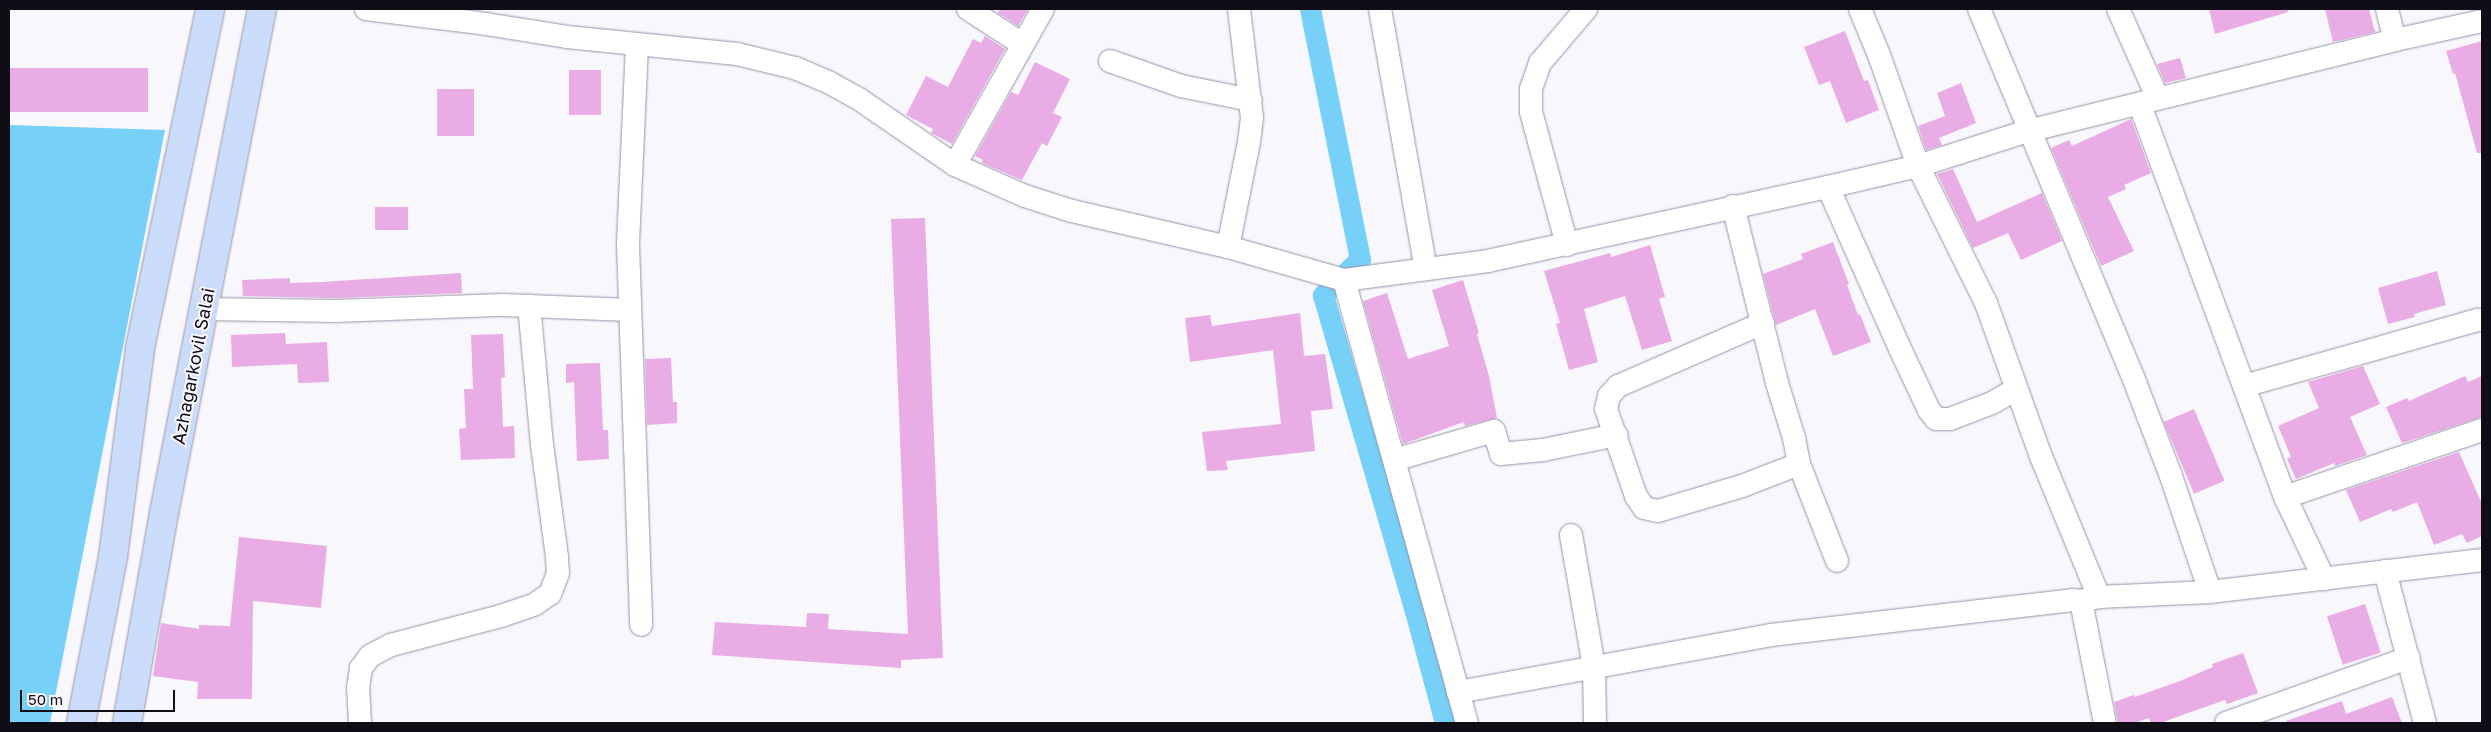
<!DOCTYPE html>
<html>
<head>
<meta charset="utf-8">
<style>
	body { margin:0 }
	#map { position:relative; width:2491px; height:732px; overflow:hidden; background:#f8f7fc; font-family:"Golos Text",sans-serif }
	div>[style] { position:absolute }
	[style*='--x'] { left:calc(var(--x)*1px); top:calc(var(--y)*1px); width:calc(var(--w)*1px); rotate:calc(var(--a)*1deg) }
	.water>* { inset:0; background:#76d0f8 }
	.canal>* { height:21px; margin:-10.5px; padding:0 10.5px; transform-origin:10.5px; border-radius:10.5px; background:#76d0f8 }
	.building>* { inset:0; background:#eaace5; transform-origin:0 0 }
	.roads { filter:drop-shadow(0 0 1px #9792a9) drop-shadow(0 0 1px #9792a9) }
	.minor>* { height:22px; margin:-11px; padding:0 11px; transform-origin:11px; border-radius:11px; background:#fff }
	.primary>* { height:28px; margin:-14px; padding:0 14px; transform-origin:14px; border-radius:14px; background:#cbdcfa }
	span { translate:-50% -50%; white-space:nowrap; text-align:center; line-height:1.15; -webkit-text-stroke:4px #f8f7fc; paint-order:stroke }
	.street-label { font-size:18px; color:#0f0d15 }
	.frame { position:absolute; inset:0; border:10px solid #0f0d15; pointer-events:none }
	.scale { position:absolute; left:20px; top:690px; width:155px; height:22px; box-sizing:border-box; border:2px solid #0f0d15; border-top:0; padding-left:6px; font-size:15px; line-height:18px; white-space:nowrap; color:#0f0d15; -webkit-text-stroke:4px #f8f7fc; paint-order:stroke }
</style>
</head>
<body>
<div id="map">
	<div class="water">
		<i style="clip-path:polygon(9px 125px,165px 130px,50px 723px,9px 723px)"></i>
	</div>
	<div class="canal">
		<i style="--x:1310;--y:9;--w:255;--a:78.7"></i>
		<i style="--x:1360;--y:259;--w:52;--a:135.8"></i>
		<i style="--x:1323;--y:295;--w:329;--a:73.8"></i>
		<i style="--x:1415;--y:611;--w:116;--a:75"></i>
	</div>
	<div class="building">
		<i style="clip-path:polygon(1000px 9px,1028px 9px,1018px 26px,998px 13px)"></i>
		<i style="clip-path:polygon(2209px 9px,2287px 9px,2288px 12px,2215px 34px)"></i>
		<i style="clip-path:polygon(2325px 9px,2369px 9px,2375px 32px,2333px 42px)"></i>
		<i style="clip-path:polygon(1845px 31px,1864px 81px,1868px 80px,1879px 110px,1846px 123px,1830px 81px,1819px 85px,1804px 47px)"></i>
		<i style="clip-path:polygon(985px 36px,1005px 49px,952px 144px,931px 133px,933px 129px,906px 115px,926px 76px,948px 87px,973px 39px,981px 43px)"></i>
		<i style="clip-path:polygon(2482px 41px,2482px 153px,2477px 153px,2455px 73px,2453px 74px,2446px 51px)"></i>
		<i style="clip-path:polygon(2180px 58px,2186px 78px,2165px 83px,2157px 64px)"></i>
		<i style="clip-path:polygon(1035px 62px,1070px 79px,1053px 113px,1062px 117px,1047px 146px,1042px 143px,1022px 180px,982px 163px,983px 160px,975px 156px,1011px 92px,1018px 95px)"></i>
		<i style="left:148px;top:68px;width:44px;height:139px;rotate:90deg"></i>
		<i style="left:569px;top:70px;width:32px;height:45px"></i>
		<i style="clip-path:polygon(1961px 83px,1976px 123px,1939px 138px,1942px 145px,1926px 150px,1918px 126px,1945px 116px,1937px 93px)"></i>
		<i style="left:437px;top:89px;width:37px;height:47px"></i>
		<i style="clip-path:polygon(2131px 119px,2151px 173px,2124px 185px,2126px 189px,2108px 197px,2134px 251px,2101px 266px,2051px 148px,2069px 140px,2072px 146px)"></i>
		<i style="clip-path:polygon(1953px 169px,1977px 222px,2042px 193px,2062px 241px,2021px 260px,2008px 233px,1973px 248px,1937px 174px)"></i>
		<i style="left:408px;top:207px;width:23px;height:33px;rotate:90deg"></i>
		<i style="clip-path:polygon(925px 218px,943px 658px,901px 660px,901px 668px,712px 655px,715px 622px,806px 627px,807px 613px,829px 614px,828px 629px,908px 634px,891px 219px)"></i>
		<i style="clip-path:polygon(1833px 242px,1849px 284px,1847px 285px,1858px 315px,1860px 314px,1871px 342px,1833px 356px,1815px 309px,1776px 325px,1763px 274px,1803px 259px,1801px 254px)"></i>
		<i style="clip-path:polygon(1650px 245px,1665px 297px,1659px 299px,1672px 341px,1642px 350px,1625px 296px,1584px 309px,1598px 362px,1569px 370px,1556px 324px,1560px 323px,1544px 271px,1610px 253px,1611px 257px)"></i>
		<i style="clip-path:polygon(2437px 271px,2446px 305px,2414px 314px,2415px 317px,2388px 324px,2378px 288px)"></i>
		<i style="clip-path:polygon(461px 273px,462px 293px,336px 298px,243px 296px,242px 280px,290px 278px,290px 283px,322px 282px)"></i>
		<i style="clip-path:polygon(1463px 280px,1479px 333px,1477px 334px,1489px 376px,1497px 418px,1465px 426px,1464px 422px,1403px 444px,1363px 301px,1387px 293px,1408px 359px,1449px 346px,1432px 290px)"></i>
		<i style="clip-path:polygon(1300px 313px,1304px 356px,1325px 354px,1333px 409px,1311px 411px,1315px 451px,1226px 461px,1228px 470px,1207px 471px,1202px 432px,1281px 424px,1273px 350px,1190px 362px,1185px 318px,1210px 315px,1212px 326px)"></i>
		<i style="clip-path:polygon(285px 333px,286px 344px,327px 342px,329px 382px,298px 383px,297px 364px,232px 367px,231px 335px)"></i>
		<i style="clip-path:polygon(503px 334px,505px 377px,501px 378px,503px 427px,514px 426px,515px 458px,461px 460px,459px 429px,466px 428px,464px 389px,473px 389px,471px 335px)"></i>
		<i style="clip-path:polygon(671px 358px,673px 402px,677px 402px,677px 423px,647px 425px,645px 359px)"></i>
		<i style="clip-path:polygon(600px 363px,603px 430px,608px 430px,609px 459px,577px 461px,574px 382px,566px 383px,566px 364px)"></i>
		<i style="clip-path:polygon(2363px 366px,2380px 404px,2350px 417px,2367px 455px,2335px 466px,2334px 463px,2296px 479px,2287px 459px,2291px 457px,2278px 426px,2319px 408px,2308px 382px)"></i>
		<i style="clip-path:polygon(2465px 376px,2468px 382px,2482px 376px,2482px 417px,2402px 443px,2386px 407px,2407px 398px,2409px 401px)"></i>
		<i style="left:2194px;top:409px;width:78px;height:33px;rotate:67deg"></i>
		<i style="clip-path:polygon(2459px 452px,2482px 504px,2482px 536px,2467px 543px,2462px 534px,2434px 545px,2417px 502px,2393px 512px,2391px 509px,2360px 522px,2346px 490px)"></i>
		<i style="clip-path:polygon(239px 537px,327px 546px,321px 608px,253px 601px,252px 699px,197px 699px,198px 682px,153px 676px,161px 623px,199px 629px,199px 625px,230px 626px)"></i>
		<i style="left:2365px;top:604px;width:51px;height:40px;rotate:72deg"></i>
		<i style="clip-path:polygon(2243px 653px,2258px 693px,2227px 704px,2225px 700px,2160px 723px,2151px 723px,2149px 718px,2134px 723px,2118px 723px,2114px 702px,2134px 695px,2135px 697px,2180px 681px,2213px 667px,2212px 664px)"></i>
		<i style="clip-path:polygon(2392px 697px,2402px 723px,2287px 723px,2286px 721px,2342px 701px,2346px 714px)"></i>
	</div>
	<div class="roads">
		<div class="minor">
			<i style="--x:366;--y:9;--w:121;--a:7.1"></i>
			<i style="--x:486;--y:24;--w:82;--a:9.1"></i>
			<i style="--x:567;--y:37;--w:171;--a:5.7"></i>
			<i style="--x:737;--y:54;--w:60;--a:13.6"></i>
			<i style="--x:795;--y:68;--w:38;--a:23"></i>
			<i style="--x:830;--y:83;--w:33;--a:29"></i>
			<i style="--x:859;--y:99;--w:116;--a:34.5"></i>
			<i style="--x:955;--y:165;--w:77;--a:23.9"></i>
			<i style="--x:1025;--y:196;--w:49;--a:17.7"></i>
			<i style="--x:1072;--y:211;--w:160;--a:13"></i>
			<i style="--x:1228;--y:247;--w:121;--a:15.9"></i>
			<i style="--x:1344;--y:280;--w:145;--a:-7.5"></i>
			<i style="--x:1488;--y:261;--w:348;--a:-12.3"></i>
			<i style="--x:1828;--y:187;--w:92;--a:-13.1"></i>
			<i style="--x:1918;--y:166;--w:115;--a:-17.7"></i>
			<i style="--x:2028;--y:131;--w:378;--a:-13.9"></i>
			<i style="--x:2395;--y:40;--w:89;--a:-12.3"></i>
			<i style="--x:968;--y:9;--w:64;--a:32.9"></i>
			<i style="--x:1380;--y:9;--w:264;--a:80"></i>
			<i style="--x:1860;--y:9;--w:50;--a:67.6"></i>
			<i style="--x:1879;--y:55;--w:118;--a:70.6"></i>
			<i style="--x:1918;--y:166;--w:153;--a:63.6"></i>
			<i style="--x:1986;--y:303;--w:160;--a:70.3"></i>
			<i style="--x:2040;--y:454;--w:155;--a:67.6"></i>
			<i style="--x:1979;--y:9;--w:399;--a:67.3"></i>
			<i style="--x:2133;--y:377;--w:106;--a:69"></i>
			<i style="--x:2171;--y:476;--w:122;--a:71.4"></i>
			<i style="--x:2118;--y:9;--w:98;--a:66"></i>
			<i style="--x:2387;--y:9;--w:32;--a:76"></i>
			<i style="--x:637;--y:45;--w:200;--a:92.6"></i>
			<i style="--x:628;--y:245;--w:380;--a:88"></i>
			<i style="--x:1110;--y:61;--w:75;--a:19.4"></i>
			<i style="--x:1181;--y:86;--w:71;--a:11.3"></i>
			<i style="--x:2140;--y:105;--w:418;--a:69.7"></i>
			<i style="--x:2285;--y:497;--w:91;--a:64.6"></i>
			<i style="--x:955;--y:165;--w:179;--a:-60.6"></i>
			<i style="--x:1828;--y:187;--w:182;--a:66"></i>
			<i style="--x:1902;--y:353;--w:63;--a:64.7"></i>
			<i style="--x:1929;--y:410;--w:11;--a:52"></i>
			<i style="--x:1936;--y:419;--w:14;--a:0"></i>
			<i style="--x:1950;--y:419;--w:45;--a:-20.9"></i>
			<i style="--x:1992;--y:403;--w:28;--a:-30"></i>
			<i style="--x:1733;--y:206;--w:182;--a:76"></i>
			<i style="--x:1777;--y:383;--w:58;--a:72.8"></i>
			<i style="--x:1794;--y:438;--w:26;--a:79"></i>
			<i style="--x:1799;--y:464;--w:104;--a:68.6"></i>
			<i style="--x:1567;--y:245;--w:138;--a:-105.1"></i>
			<i style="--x:1531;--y:112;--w:23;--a:-90"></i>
			<i style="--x:1531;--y:89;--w:28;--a:-71"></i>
			<i style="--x:1540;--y:63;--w:71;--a:-49.6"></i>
			<i style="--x:1228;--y:247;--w:107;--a:-78.7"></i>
			<i style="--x:1249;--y:142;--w:24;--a:-83"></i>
			<i style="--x:1252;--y:118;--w:110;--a:-96.8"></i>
			<i style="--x:1344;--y:280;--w:460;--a:74.5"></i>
			<i style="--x:204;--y:309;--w:132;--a:0.9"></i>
			<i style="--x:336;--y:311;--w:167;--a:-2.1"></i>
			<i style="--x:503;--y:305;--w:127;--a:2.3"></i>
			<i style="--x:1763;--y:323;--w:158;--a:156.5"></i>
			<i style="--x:1618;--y:386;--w:13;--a:132"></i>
			<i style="--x:1609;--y:396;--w:13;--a:103"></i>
			<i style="--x:1606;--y:409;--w:92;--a:71"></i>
			<i style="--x:1636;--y:496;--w:14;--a:56"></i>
			<i style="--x:1644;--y:508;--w:14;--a:12"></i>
			<i style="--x:1658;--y:511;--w:88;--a:-16.6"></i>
			<i style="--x:1742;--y:486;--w:61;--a:-21.1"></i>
			<i style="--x:2244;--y:386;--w:243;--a:-15.8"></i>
			<i style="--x:2478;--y:320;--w:4;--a:0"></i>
			<i style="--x:1394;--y:460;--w:104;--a:-16.2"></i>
			<i style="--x:1494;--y:431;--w:24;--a:73"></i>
			<i style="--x:1501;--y:454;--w:42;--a:-5.4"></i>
			<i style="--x:1543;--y:450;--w:75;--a:-11.6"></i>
			<i style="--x:2285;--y:497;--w:208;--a:-18.8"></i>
			<i style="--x:1571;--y:535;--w:134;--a:80.1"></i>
			<i style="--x:1594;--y:667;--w:56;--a:89"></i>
			<i style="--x:2385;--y:571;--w:157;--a:75.3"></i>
			<i style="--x:2081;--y:601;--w:124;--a:78.9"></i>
			<i style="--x:1458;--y:692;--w:318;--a:-10.3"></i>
			<i style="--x:1771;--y:635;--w:304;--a:-6.6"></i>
			<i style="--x:2073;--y:600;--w:8;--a:7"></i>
			<i style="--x:2081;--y:601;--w:18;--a:-13"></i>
			<i style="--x:2099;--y:597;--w:111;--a:-2.6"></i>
			<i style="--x:2210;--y:592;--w:274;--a:-6.7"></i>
			<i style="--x:360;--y:723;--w:34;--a:-93"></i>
			<i style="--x:358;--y:689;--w:21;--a:-82"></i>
			<i style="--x:361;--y:668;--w:15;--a:-53"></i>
			<i style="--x:370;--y:656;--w:24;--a:-28"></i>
			<i style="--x:391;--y:645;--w:114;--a:-14.8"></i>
			<i style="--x:501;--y:616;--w:36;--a:-19"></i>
			<i style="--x:535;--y:604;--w:18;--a:-34"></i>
			<i style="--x:550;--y:594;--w:22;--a:-69"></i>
			<i style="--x:558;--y:573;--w:16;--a:-94"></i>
			<i style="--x:557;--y:557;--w:113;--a:-97.6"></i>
			<i style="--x:542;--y:445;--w:140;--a:-95.3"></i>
			<i style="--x:2226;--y:723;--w:194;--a:-19.6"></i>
		</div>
		<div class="primary">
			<i style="--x:81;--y:723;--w:169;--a:-79.1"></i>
			<i style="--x:113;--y:557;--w:211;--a:-82.6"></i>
			<i style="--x:140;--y:348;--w:346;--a:-78.3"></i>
			<i style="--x:127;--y:723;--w:213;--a:-80"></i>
			<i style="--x:164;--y:513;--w:513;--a:-79"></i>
		</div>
	</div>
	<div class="street-label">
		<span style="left:193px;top:366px;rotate:-79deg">Azhagarkovil Salai</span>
	</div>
	<div class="frame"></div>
	<div class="scale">50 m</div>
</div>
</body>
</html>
